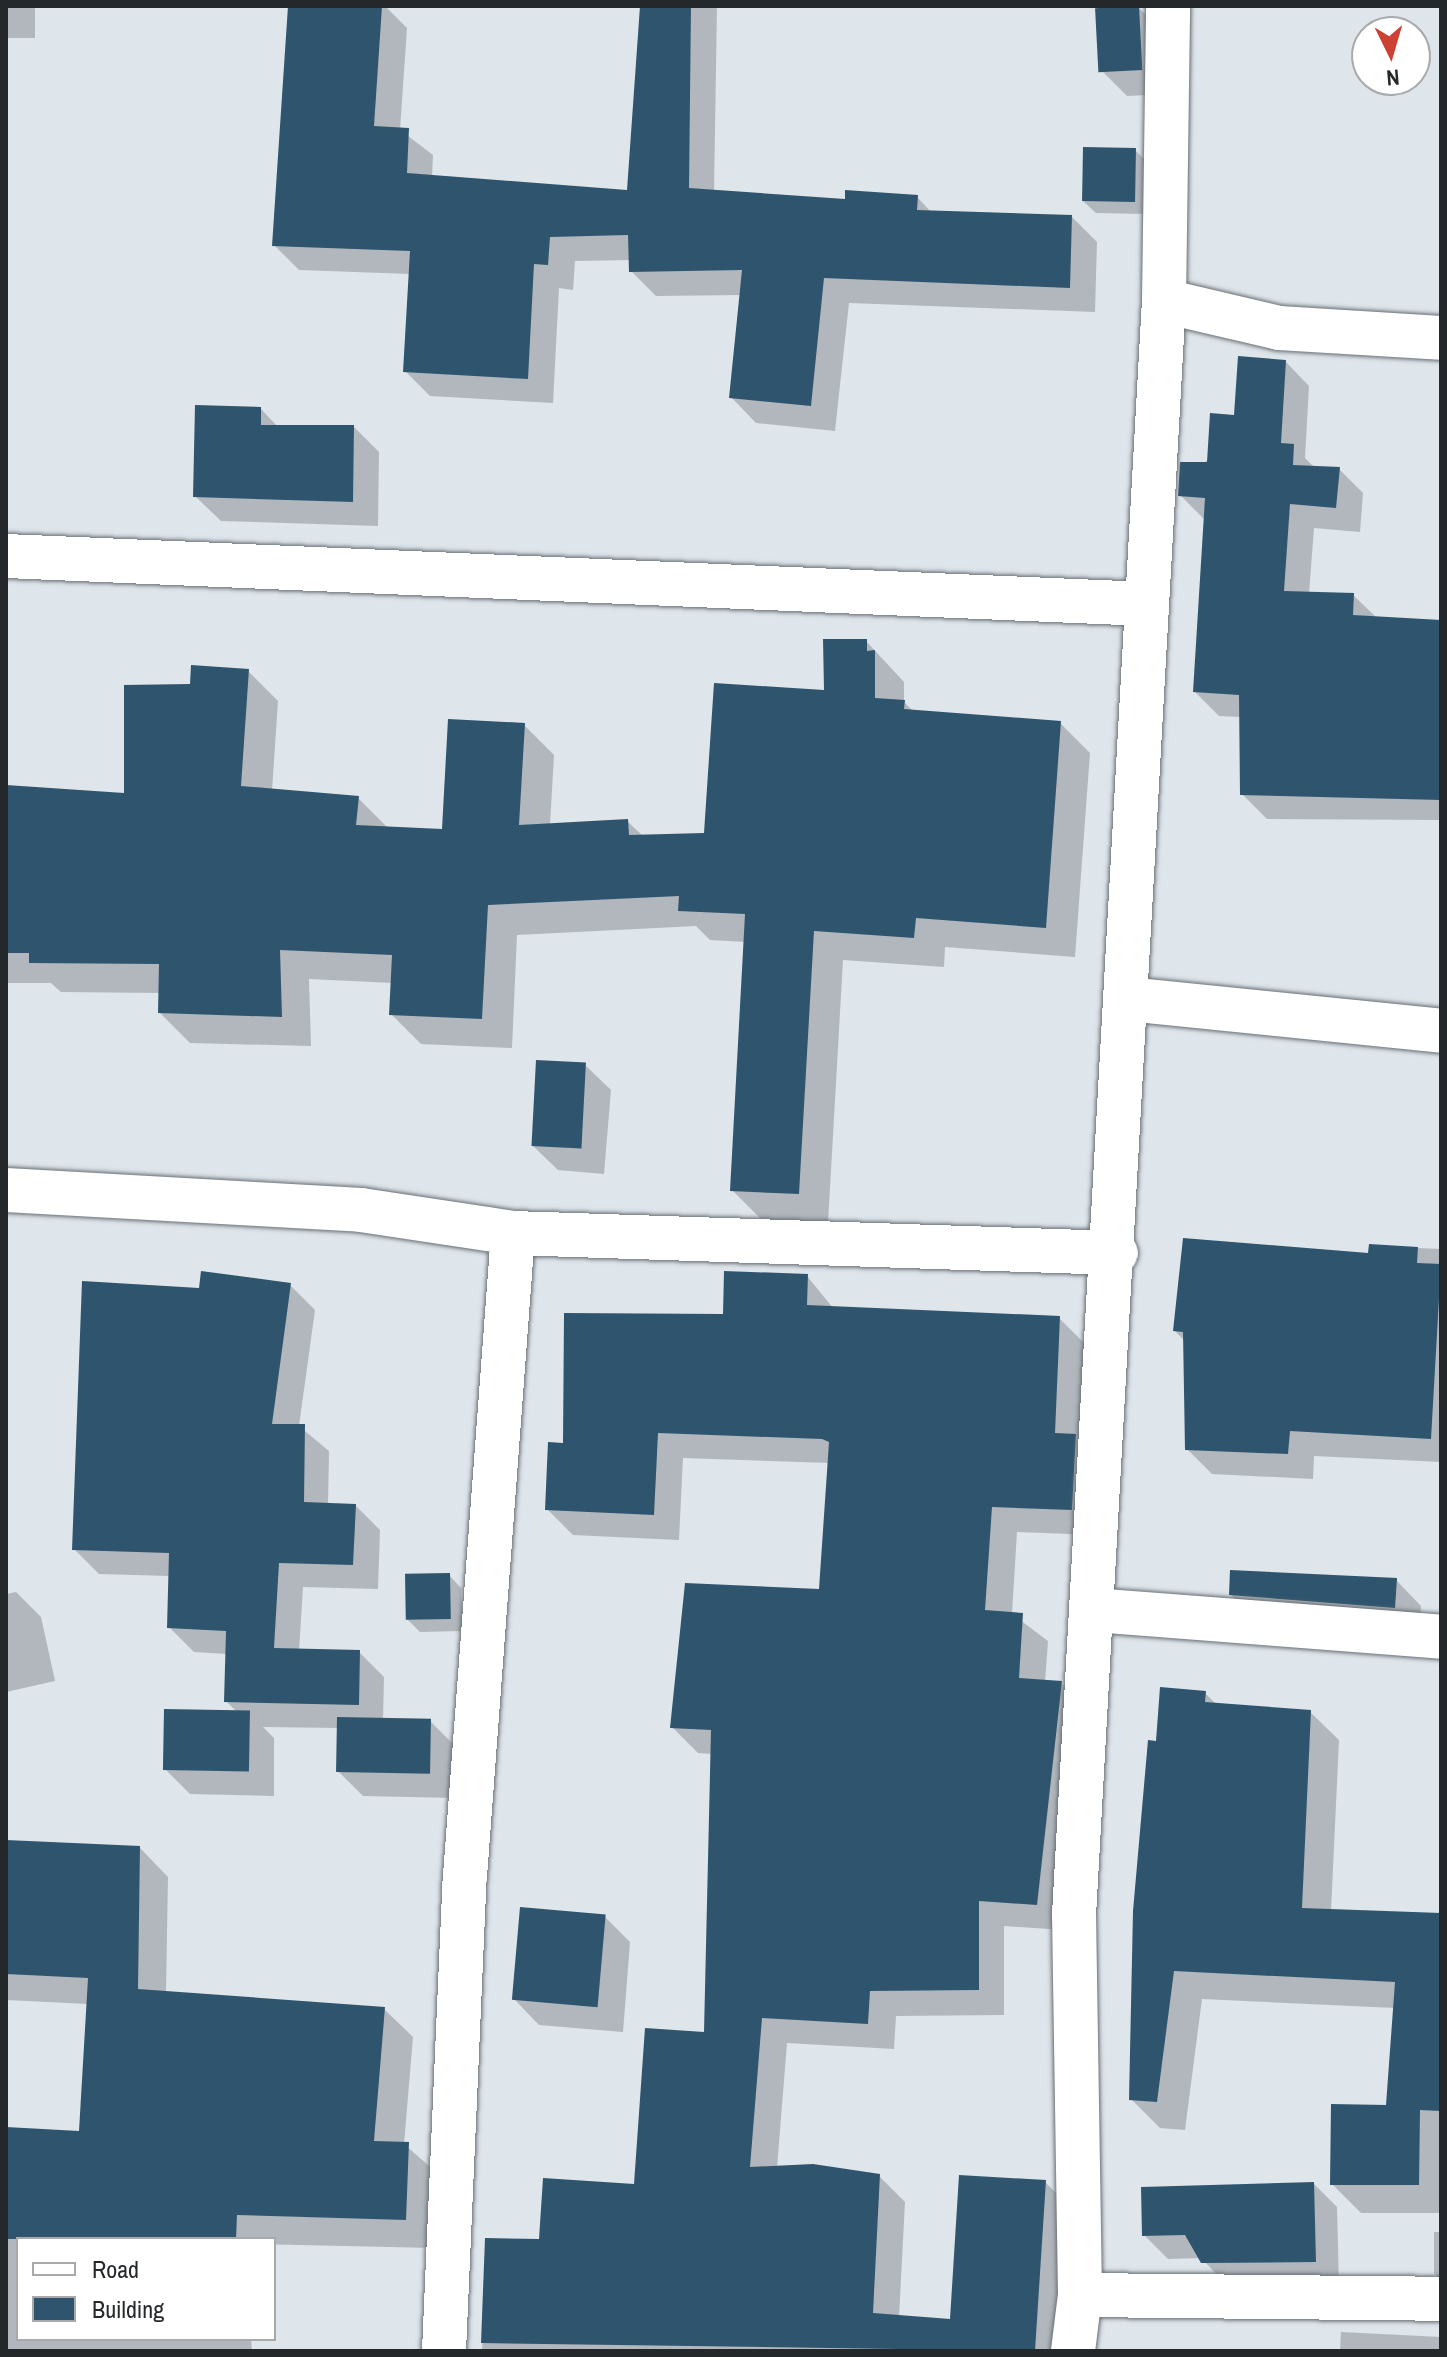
<!DOCTYPE html>
<html>
<head>
<meta charset="utf-8">
<style>
	body { margin:0 }
	#map { position:relative; width:1447px; height:2357px; overflow:hidden; background:#dee5eb; font-family:"Archivo Narrow",sans-serif }
	div>[style] { position:absolute }
	[style*='--x'] { left:calc(var(--x)*1px); top:calc(var(--y)*1px); width:calc(var(--w)*1px); rotate:calc(var(--a)*1deg) }
	.shadow>* { inset:0; background:#0003; transform-origin:0 0 }
	.building>* { inset:0; background:#2f556e; transform-origin:0 0 }
	.roads { filter:drop-shadow(0 0 2px #686f74) drop-shadow(0 0 2px #686f74) }
	.minor>* { height:44px; margin:-22px; padding:0 22px; transform-origin:22px; border-radius:22px; background:#fff }
	span { translate:-50% -50%; white-space:nowrap; text-align:center; line-height:1.15; -webkit-text-stroke:8px #fff; paint-order:stroke }
	.frame { position:absolute; inset:0; border:8px solid #25282a; pointer-events:none }
	.legend { position:absolute; left:16px; top:2237px; width:260px; height:104px; box-sizing:border-box; background:#fff; border:2px solid #a8a9aa; margin:0; padding:10px 14px; list-style:none; font-size:24px; color:#25282a }
	.legend li { display:flex; align-items:center; gap:16px; height:40px }
	.legend b { width:40px; border:2px solid #a8a9aa }
	.north { position:absolute; left:1351px; top:16px; width:80px; height:80px; box-sizing:border-box; background:#fff; border:2px solid #a8a9aa; border-radius:50%; rotate:175deg; font-size:22px; font-weight:700; line-height:32px; text-align:center; color:#25282a }
	.north::after { content:''; display:block; margin:auto; width:28px; height:36px; background:#cd4034; clip-path:polygon(50% 0,100% 100%,50% 72%,0 100%) }
</style>
</head>
<body>
<div id="map">
	<div class="shadow">
		<i style="left:6px;top:6px;width:29px;height:32px"></i>
		<i style="clip-path:polygon(290px 6px,385px 6px,407px 28px,400px 130px,433px 155px,432px 177px,629px 192px,641px 6px,717px 6px,714px 192px,846px 201px,917px 197px,932px 213px,1072px 217px,1097px 242px,1095px 312px,849px 303px,835px 431px,756px 423px,731px 397px,742px 295px,656px 296px,631px 271px,631px 260px,575px 261px,573px 290px,559px 288px,553px 403px,430px 396px,405px 371px,411px 274px,299px 270px,274px 245px)"></i>
		<i style="clip-path:polygon(1139px 8px,1164px 33px,1167px 94px,1127px 96px,1102px 71px)"></i>
		<i style="clip-path:polygon(1135px 150px,1147px 162px,1145px 214px,1096px 213px,1083px 201px)"></i>
		<i style="clip-path:polygon(1285px 361px,1309px 386px,1305px 458px,1315px 468px,1339px 469px,1363px 493px,1360px 532px,1314px 528px,1309px 594px,1353px 595px,1377px 618px,1441px 622px,1441px 820px,1267px 819px,1242px 794px,1241px 717px,1219px 716px,1195px 692px,1205px 520px,1180px 495px)"></i>
		<i style="clip-path:polygon(261px 409px,278px 427px,354px 427px,379px 452px,378px 526px,221px 521px,195px 496px)"></i>
		<i style="clip-path:polygon(866px 641px,904px 682px,904px 702px,914px 712px,1060px 723px,1090px 753px,1075px 957px,945px 947px,944px 967px,843px 960px,828px 1223px,762px 1220px,732px 1190px,746px 942px,710px 940px,696px 926px,517px 935px,512px 1048px,421px 1044px,391px 1014px,393px 983px,309px 979px,311px 1046px,190px 1043px,160px 1013px,161px 993px,61px 992px,51px 983px,6px 983px,6px 787px,126px 795px,192px 686px,248px 671px,278px 701px,272px 790px,358px 798px,388px 828px,444px 831px,524px 725px,554px 755px,550px 825px,627px 821px,643px 836px,706px 835px)"></i>
		<i style="clip-path:polygon(585px 1065px,611px 1090px,604px 1174px,558px 1170px,532px 1145px)"></i>
		<i style="clip-path:polygon(1371px 1246px,1441px 1249px,1441px 1462px,1314px 1456px,1313px 1479px,1212px 1474px,1187px 1449px,1185px 1341px,1175px 1331px,1370px 1255px)"></i>
		<i style="clip-path:polygon(807px 1276px,833px 1308px,1059px 1318px,1085px 1344px,1097px 1535px,1017px 1532px,1012px 1614px,1048px 1641px,1045px 1682px,1061px 1683px,1087px 1709px,1063px 1930px,1004px 1926px,1004px 2015px,896px 2016px,894px 2049px,787px 2043px,777px 2168px,879px 2176px,905px 2202px,899px 2317px,952px 2321px,1045px 2182px,1071px 2208px,1073px 2351px,482px 2351px,487px 2240px,541px 2241px,636px 2186px,706px 2034px,712px 1754px,698px 1753px,672px 1727px,821px 1591px,830px 1463px,683px 1458px,679px 1540px,573px 1535px,547px 1509px,565px 1445px,725px 1316px)"></i>
		<i style="clip-path:polygon(290px 1285px,315px 1310px,299px 1426px,329px 1451px,328px 1505px,356px 1506px,380px 1530px,378px 1589px,303px 1587px,299px 1651px,359px 1652px,384px 1677px,383px 1720px,430px 1721px,455px 1746px,454px 1798px,363px 1796px,338px 1771px,338px 1728px,263px 1727px,274px 1738px,274px 1796px,190px 1794px,165px 1769px,238px 1713px,226px 1701px,227px 1654px,194px 1652px,169px 1627px,170px 1576px,99px 1574px,74px 1549px,201px 1290px)"></i>
		<i style="clip-path:polygon(449px 1575px,461px 1588px,463px 1631px,420px 1632px,408px 1620px)"></i>
		<i style="clip-path:polygon(1396px 1580px,1421px 1606px,1420px 1633px,1256px 1620px,1231px 1595px)"></i>
		<i style="clip-path:polygon(16px 1592px,41px 1617px,55px 1681px,6px 1692px,6px 1594px)"></i>
		<i style="clip-path:polygon(1205px 1693px,1217px 1705px,1310px 1712px,1339px 1740px,1331px 1911px,1441px 1914px,1441px 2213px,1361px 2213px,1332px 2184px,1388px 2107px,1395px 2008px,1202px 1999px,1185px 2130px,1160px 2128px,1131px 2099px,1158px 1743px)"></i>
		<i style="clip-path:polygon(6px 1842px,140px 1848px,168px 1877px,166px 1993px,384px 2009px,413px 2037px,404px 2144px,437px 2173px,434px 2248px,18px 2239px,18px 2339px,251px 2339px,252px 2351px,6px 2351px,6px 2129px,81px 2133px,88px 2004px,6px 2000px)"></i>
		<i style="clip-path:polygon(605px 1917px,630px 1942px,623px 2032px,539px 2025px,514px 1999px)"></i>
		<i style="clip-path:polygon(1314px 2184px,1337px 2207px,1339px 2285px,1227px 2285px,1201px 2258px,1168px 2259px,1144px 2235px)"></i>
		<i style="clip-path:polygon(1434px 2232px,1441px 2232px,1441px 2280px,1434px 2273px)"></i>
		<i style="clip-path:polygon(1341px 2332px,1441px 2337px,1441px 2351px,1340px 2351px)"></i>
	</div>
	<div class="building">
		<i style="clip-path:polygon(288px 6px,382px 6px,374px 126px,409px 128px,407px 173px,627px 190px,640px 6px,691px 6px,689px 188px,845px 199px,845px 190px,918px 195px,917px 210px,1072px 215px,1070px 288px,824px 278px,811px 406px,729px 398px,742px 270px,629px 272px,628px 235px,550px 237px,548px 265px,534px 264px,528px 379px,403px 372px,410px 251px,272px 246px)"></i>
		<i style="left:1139px;top:6px;width:64px;height:44px;rotate:87deg"></i>
		<i style="left:1083px;top:147px;width:53px;height:54px;rotate:1deg"></i>
		<i style="clip-path:polygon(1238px 356px,1286px 360px,1281px 443px,1294px 444px,1293px 465px,1340px 467px,1336px 508px,1290px 504px,1284px 591px,1354px 593px,1353px 615px,1441px 620px,1441px 800px,1240px 795px,1239px 695px,1193px 692px,1205px 498px,1178px 496px,1180px 462px,1207px 462px,1210px 413px,1234px 415px)"></i>
		<i style="clip-path:polygon(195px 405px,261px 407px,261px 425px,354px 425px,353px 502px,193px 497px)"></i>
		<i style="clip-path:polygon(823px 639px,867px 639px,867px 651px,875px 650px,875px 698px,905px 700px,904px 709px,1061px 721px,1046px 928px,916px 918px,914px 938px,814px 931px,799px 1194px,730px 1191px,745px 914px,678px 911px,679px 896px,488px 905px,482px 1019px,389px 1015px,392px 955px,280px 950px,282px 1017px,158px 1013px,159px 964px,29px 963px,29px 953px,6px 953px,6px 785px,124px 793px,124px 685px,190px 684px,191px 665px,249px 669px,241px 786px,359px 796px,356px 825px,442px 829px,448px 719px,525px 723px,519px 825px,628px 819px,629px 835px,704px 833px,714px 683px,824px 690px)"></i>
		<i style="left:536px;top:1060px;width:50px;height:86px;rotate:3deg"></i>
		<i style="clip-path:polygon(1183px 1238px,1368px 1253px,1369px 1244px,1418px 1247px,1417px 1263px,1441px 1264px,1431px 1439px,1290px 1431px,1288px 1454px,1185px 1450px,1183px 1332px,1173px 1331px)"></i>
		<i style="clip-path:polygon(201px 1271px,291px 1283px,272px 1424px,305px 1424px,304px 1502px,356px 1504px,353px 1565px,279px 1563px,274px 1648px,360px 1650px,359px 1705px,224px 1702px,226px 1631px,167px 1628px,169px 1553px,72px 1550px,82px 1281px,199px 1288px)"></i>
		<i style="clip-path:polygon(724px 1271px,808px 1274px,807px 1305px,1060px 1316px,1055px 1433px,1076px 1434px,1072px 1510px,992px 1507px,985px 1610px,1023px 1613px,1019px 1678px,1062px 1681px,1037px 1905px,979px 1901px,979px 1990px,870px 1991px,868px 2024px,762px 2018px,750px 2167px,813px 2164px,880px 2174px,873px 2313px,950px 2319px,959px 2175px,1046px 2180px,1035px 2351px,481px 2343px,485px 2238px,539px 2239px,543px 2178px,634px 2184px,645px 2028px,704px 2032px,711px 1730px,670px 1728px,685px 1583px,819px 1589px,829px 1442px,822px 1439px,658px 1433px,654px 1515px,545px 1510px,548px 1442px,563px 1443px,564px 1313px,723px 1314px)"></i>
		<i style="clip-path:polygon(1230px 1570px,1397px 1578px,1395px 1608px,1229px 1595px)"></i>
		<i style="left:450px;top:1573px;width:46px;height:45px;rotate:89deg"></i>
		<i style="clip-path:polygon(1160px 1687px,1206px 1691px,1205px 1702px,1311px 1710px,1302px 1908px,1441px 1913px,1441px 2111px,1420px 2110px,1419px 2185px,1330px 2185px,1331px 2104px,1386px 2105px,1395px 1982px,1174px 1971px,1157px 2102px,1129px 2100px,1133px 1911px,1148px 1740px,1156px 1741px)"></i>
		<i style="left:164px;top:1709px;width:86px;height:61px;rotate:1deg"></i>
		<i style="left:337px;top:1717px;width:94px;height:55px;rotate:1deg"></i>
		<i style="clip-path:polygon(6px 1840px,140px 1846px,138px 1989px,385px 2007px,374px 2141px,409px 2142px,406px 2220px,237px 2215px,236px 2239px,6px 2239px,6px 2127px,79px 2131px,88px 1978px,6px 1974px)"></i>
		<i style="left:520px;top:1907px;width:86px;height:93px;rotate:5deg"></i>
		<i style="clip-path:polygon(1314px 2182px,1316px 2262px,1201px 2263px,1185px 2235px,1142px 2236px,1141px 2187px)"></i>
	</div>
	<div class="roads">
		<div class="minor">
			<i style="--x:1164;--y:301;--w:118;--a:13.2"></i>
			<i style="--x:1279;--y:328;--w:162;--a:3.5"></i>
			<i style="--x:6;--y:556;--w:1140;--a:2.41"></i>
			<i style="--x:1128;--y:999;--w:315;--a:5.8"></i>
			<i style="--x:6;--y:1190;--w:356;--a:3.2"></i>
			<i style="--x:361;--y:1210;--w:154;--a:8.6"></i>
			<i style="--x:513;--y:1233;--w:603;--a:1.9"></i>
			<i style="--x:1094;--y:1610;--w:348;--a:4.4"></i>
			<i style="--x:1080;--y:2295;--w:361;--a:0.6"></i>
			<i style="--x:444;--y:2351;--w:475;--a:-87.5"></i>
			<i style="--x:465;--y:1876;--w:645;--a:-85.73"></i>
			<i style="--x:1073;--y:2351;--w:56;--a:-82.9"></i>
			<i style="--x:1080;--y:2295;--w:380;--a:-90.9"></i>
			<i style="--x:1074;--y:1915;--w:1617;--a:-86.81"></i>
			<i style="--x:1164;--y:301;--w:295;--a:-89.2"></i>
		</div>
	</div>
	<div class="frame"></div>
	<ul class="legend">
	<li><b style="height:10px;background:#fff"></b>Road</li>
	<li><b style="height:22px;background:#2f556e"></b>Building</li>
	</ul>
	<div class="north">N</div>
</div>
</body>
</html>
